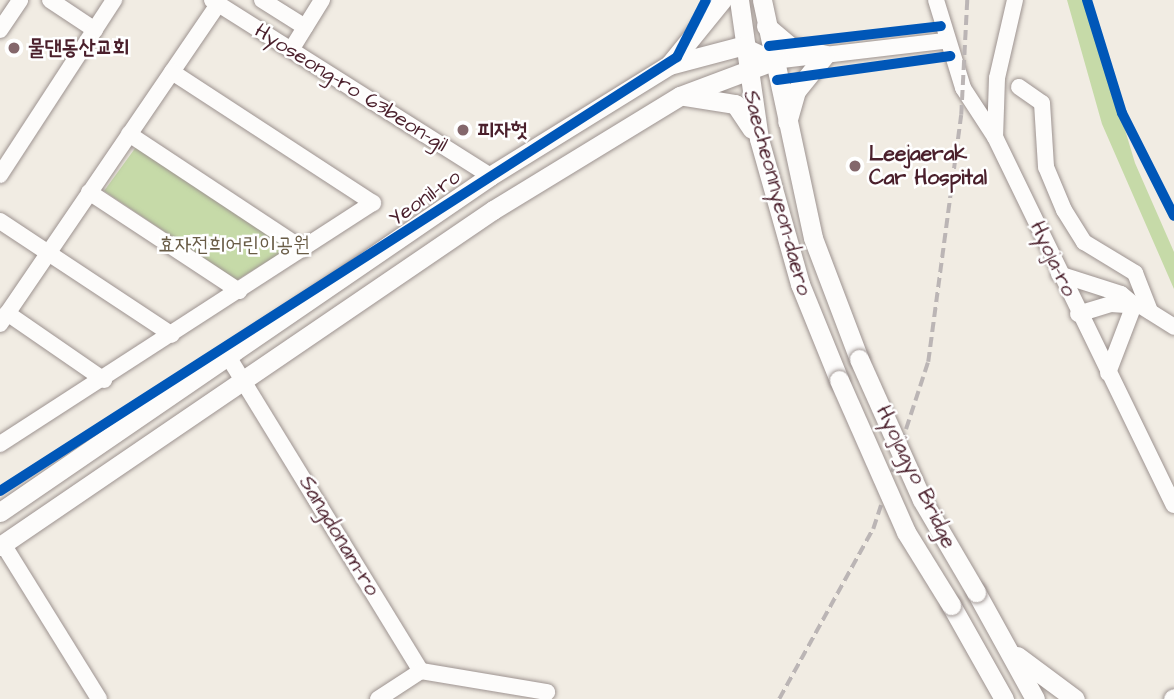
<!DOCTYPE html>
<html>
<head>
<meta charset="utf-8">
<style>
	body { margin:0 }
	#map { position:relative; width:1174px; height:699px; overflow:hidden; background:#f1ece3; font-family:"Architects Daughter","Poor Story",sans-serif }
	div>[style] { position:absolute }
	[style*='--x'] { left:calc(var(--x)*1px); top:calc(var(--y)*1px); width:calc(var(--w)*1px); rotate:calc(var(--a)*1deg) }
	.green>* { inset:0; background:#c6daa8 }
	.roads { filter:drop-shadow(0 0 2px #9d9390) drop-shadow(0 0 2px #9d9390) }
	.minor>* { height:16px; margin:-8px; padding:0 8px; transform-origin:8px; border-radius:8px; background:#fdfcfb }
	.major>* { height:19px; margin:-9.5px; padding:0 9.5px; transform-origin:9.5px; border-radius:9.5px; background:#fdfcfb }
	.rail>* { height:3.5px; margin-top:-1.75px; transform-origin:0; background:repeating-linear-gradient(90deg,#bbb5b5 0 10px,transparent 0 15px) }
	.bridges { filter:drop-shadow(0 0 2px #9d9390) drop-shadow(0 0 2px #9d9390) }
	.major-bridge>* { height:19px; margin:-9.5px; padding:0 9.5px; transform-origin:9.5px; border-radius:9.5px; background:#fdfcfb }
	.cycleway>* { height:10px; margin:-5px; padding:0 5px; transform-origin:5px; border-radius:5px; background:#0057b8 }
	.dots>* { width:19px; height:19px; translate:-50% -50%; box-sizing:border-box; border:4px solid #fff; border-radius:50% }
	span { translate:-50% -50%; white-space:nowrap; text-align:center; line-height:1.15; -webkit-text-stroke:5px #fff; paint-order:stroke }
	.poi-label { font-size:21px; color:#4a1f2b; font-weight:700 }
	.left { translate:0 -50%; text-align:left }
	.street-label { font-size:21px; color:#4a1f2b }
	.park-label { font-size:21px; color:#695c46 }
</style>
</head>
<body>
<div id="map">
	<div class="green">
		<i style="clip-path:polygon(1067px 0,1086px 0,1135px 163px,1174px 252px,1174px 289px,1102px 124px)"></i>
		<i style="clip-path:polygon(136px 147px,289px 248px,237px 280px,104px 191px)"></i>
	</div>
	<div class="roads">
		<div class="minor">
			<i style="--x:50;--y:0;--w:54;--a:33.7"></i>
			<i style="--x:212;--y:0;--w:329;--a:32.3"></i>
			<i style="--x:262;--y:0;--w:51;--a:32.1"></i>
			<i style="--x:936;--y:0;--w:92;--a:72.9"></i>
			<i style="--x:963;--y:88;--w:59;--a:56.9"></i>
			<i style="--x:1015;--y:0;--w:80;--a:103"></i>
			<i style="--x:997;--y:78;--w:59;--a:91.9"></i>
			<i style="--x:995;--y:137;--w:409;--a:64.1"></i>
			<i style="--x:0;--y:30;--w:36;--a:-56"></i>
			<i style="--x:291;--y:50;--w:59;--a:-58.2"></i>
			<i style="--x:773;--y:61;--w:171;--a:-6.7"></i>
			<i style="--x:1019;--y:87;--w:28;--a:35"></i>
			<i style="--x:1042;--y:103;--w:64;--a:86.4"></i>
			<i style="--x:1046;--y:167;--w:47;--a:67.3"></i>
			<i style="--x:1064;--y:210;--w:38;--a:58"></i>
			<i style="--x:1084;--y:242;--w:60;--a:31.3"></i>
			<i style="--x:1135;--y:273;--w:41;--a:68.5"></i>
			<i style="--x:129;--y:134;--w:209;--a:33.5"></i>
			<i style="--x:0;--y:175;--w:209;--a:-56.9"></i>
			<i style="--x:89;--y:192;--w:180;--a:33.4"></i>
			<i style="--x:0;--y:221;--w:206;--a:33.5"></i>
			<i style="--x:1059;--y:274;--w:65;--a:17.9"></i>
			<i style="--x:1121;--y:294;--w:17;--a:40"></i>
			<i style="--x:7;--y:313;--w:118;--a:34.6"></i>
			<i style="--x:1078;--y:314;--w:34;--a:-17"></i>
			<i style="--x:1111;--y:304;--w:30;--a:4"></i>
			<i style="--x:1141;--y:306;--w:39;--a:32"></i>
			<i style="--x:0;--y:324;--w:387;--a:-55.7"></i>
			<i style="--x:229;--y:358;--w:367;--a:58.5"></i>
			<i style="--x:1108;--y:373;--w:73;--a:-69.1"></i>
			<i style="--x:0;--y:444;--w:444;--a:-32.9"></i>
			<i style="--x:373;--y:203;--w:240;--a:-146.9"></i>
			<i style="--x:3;--y:544;--w:182;--a:58.2"></i>
			<i style="--x:421;--y:671;--w:128;--a:9.5"></i>
			<i style="--x:378;--y:699;--w:51;--a:-33.1"></i>
		</div>
		<div class="major">
			<i style="--x:739;--y:0;--w:140;--a:81.8"></i>
			<i style="--x:759;--y:139;--w:151;--a:74.2"></i>
			<i style="--x:800;--y:284;--w:104;--a:67.9"></i>
			<i style="--x:762;--y:0;--w:243;--a:77.9"></i>
			<i style="--x:813;--y:238;--w:129;--a:69.2"></i>
			<i style="--x:766;--y:26;--w:33;--a:40"></i>
			<i style="--x:791;--y:47;--w:35;--a:13"></i>
			<i style="--x:825;--y:55;--w:46;--a:128.9"></i>
			<i style="--x:796;--y:91;--w:32;--a:106"></i>
			<i style="--x:670;--y:64;--w:82;--a:-50.9"></i>
			<i style="--x:685;--y:96;--w:51;--a:9.1"></i>
			<i style="--x:735;--y:104;--w:30;--a:56"></i>
			<i style="--x:0;--y:512;--w:594;--a:-34.44"></i>
			<i style="--x:490;--y:176;--w:211;--a:-31.8"></i>
			<i style="--x:669;--y:65;--w:74;--a:-14.8"></i>
			<i style="--x:741;--y:46;--w:35;--a:25"></i>
			<i style="--x:0;--y:546;--w:597;--a:-34.28"></i>
			<i style="--x:493;--y:210;--w:219;--a:-31.4"></i>
			<i style="--x:680;--y:96;--w:99;--a:-20.6"></i>
			<i style="--x:976;--y:592;--w:122;--a:61.1"></i>
			<i style="--x:951;--y:605;--w:108;--a:60.6"></i>
			<i style="--x:1017;--y:656;--w:72;--a:36.6"></i>
			<i style="--x:1173;--y:699;--w:1;--a:-45"></i>
		</div>
	</div>
	<div class="rail">
		<i style="--x:779;--y:699;--w:194;--a:-61.1"></i>
		<i style="--x:873;--y:529;--w:176;--a:-71.8"></i>
		<i style="--x:928;--y:362;--w:249;--a:-82.4"></i>
		<i style="--x:961;--y:115;--w:115;--a:-87"></i>
	</div>
	<div class="bridges">
		<div class="major-bridge">
			<i style="--x:859;--y:359;--w:154;--a:65.9"></i>
			<i style="--x:922;--y:500;--w:107;--a:59.6"></i>
			<i style="--x:839;--y:380;--w:166;--a:66.2"></i>
			<i style="--x:906;--y:532;--w:86;--a:58.3"></i>
		</div>
	</div>
	<div class="cycleway">
		<i style="--x:1087;--y:0;--w:118;--a:72.8"></i>
		<i style="--x:1122;--y:113;--w:115;--a:63.2"></i>
		<i style="--x:769;--y:46;--w:173;--a:-6.6"></i>
		<i style="--x:777;--y:80;--w:175;--a:-7.9"></i>
		<i style="--x:0;--y:491;--w:804;--a:-32.66"></i>
		<i style="--x:677;--y:57;--w:64;--a:-63"></i>
	</div>
	<div class="dots">
		<i style="left:14px;top:48px;background:#84676b"></i>
		<i style="left:463px;top:130px;background:#84676b"></i>
		<i style="left:855px;top:166px;background:#84676b"></i>
	</div>
	<div class="poi-label">
		<span class="left" style="left:28px;top:48px">물댄동산교회</span>
		<span class="left" style="left:477px;top:130px">피자헛</span>
		<span class="left" style="left:869px;top:166px">Leejaerak<br>Car Hospital</span>
	</div>
	<div class="street-label">
		<span style="left:351px;top:88px;rotate:32deg">Hyoseong-ro 63beon-gil</span>
		<span style="left:777px;top:193px;rotate:75deg">Saecheonnyeon-daero</span>
		<span style="left:425px;top:198px;rotate:-35deg">Yeonil-ro</span>
		<span style="left:1053px;top:259px;rotate:65deg">Hyoja-ro</span>
		<span style="left:916px;top:477px;rotate:64deg">Hyojagyo Bridge</span>
		<span style="left:339px;top:536px;rotate:59deg">Sangdonam-ro</span>
	</div>
	<div class="park-label">
		<span style="left:234px;top:245px">효자전희어린이공원</span>
	</div>
</div>
</body>
</html>
